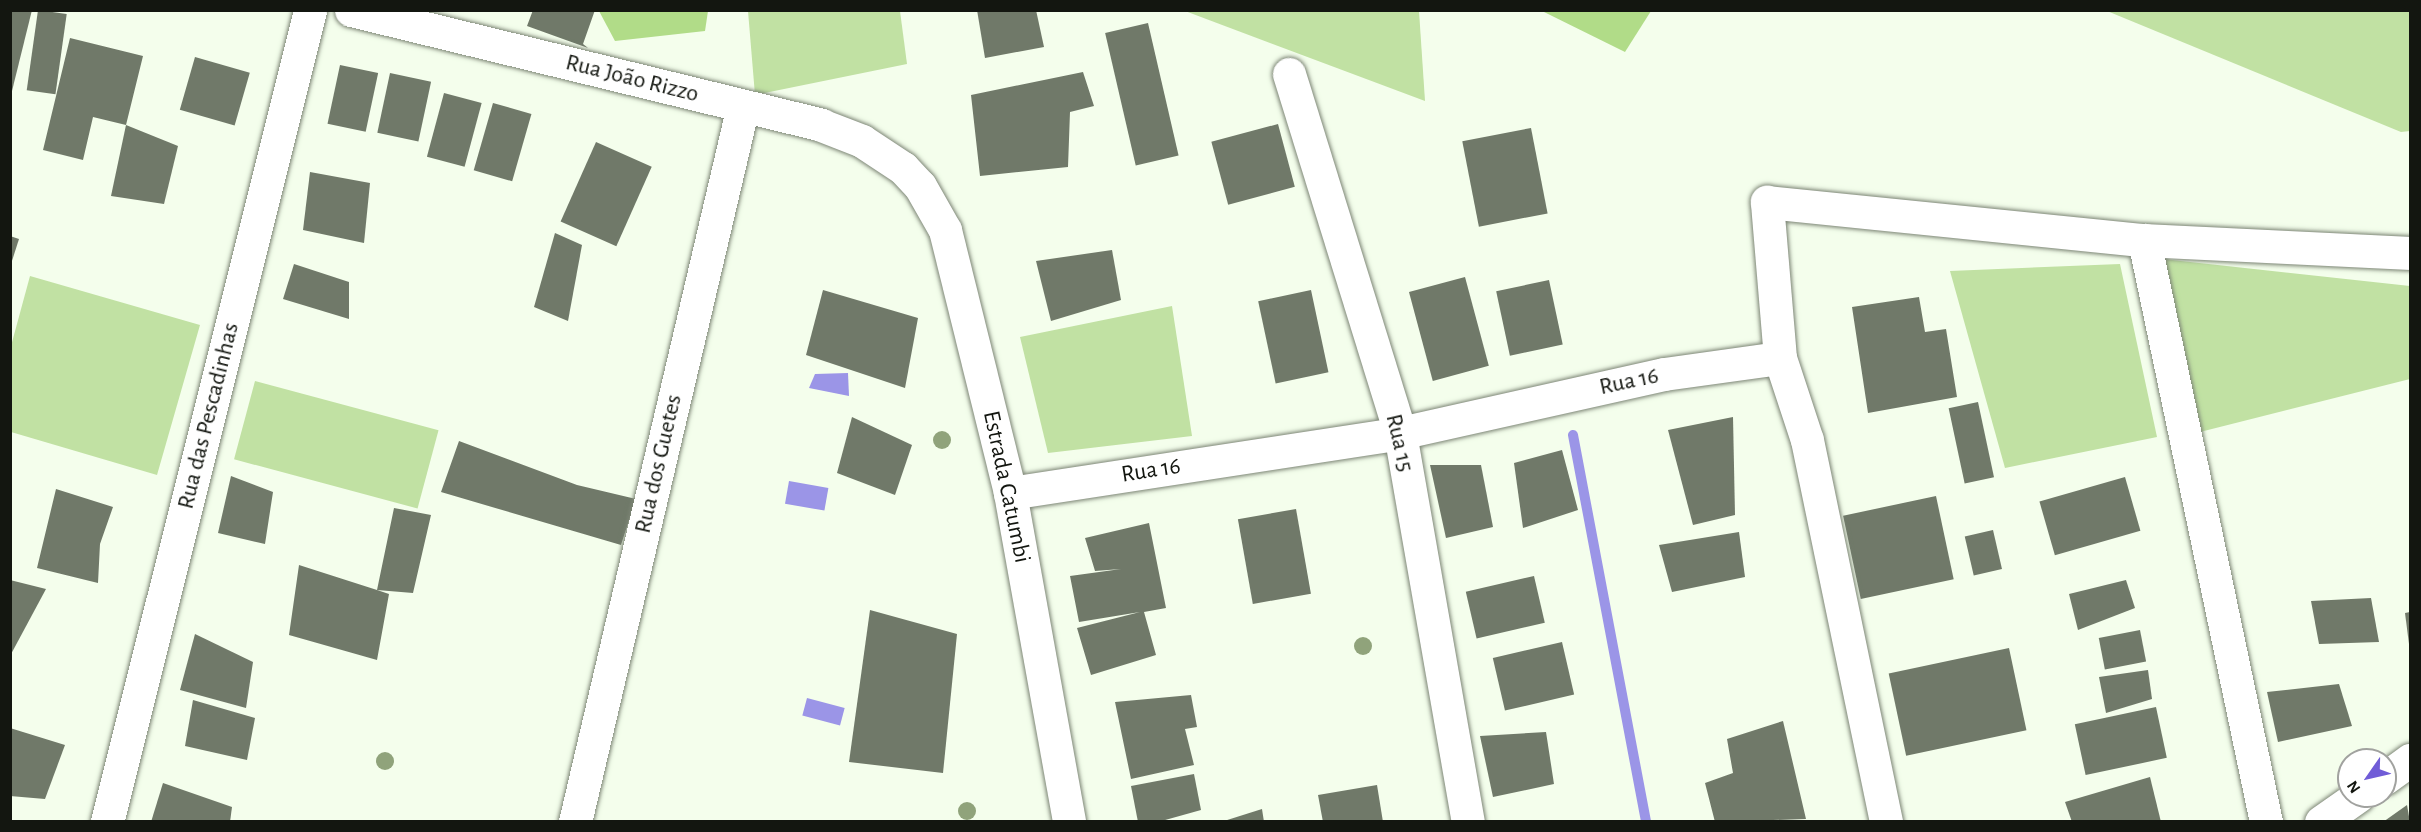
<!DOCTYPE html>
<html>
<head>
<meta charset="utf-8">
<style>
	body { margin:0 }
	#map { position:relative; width:2421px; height:832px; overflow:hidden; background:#f4feec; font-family:"Alegreya Sans",sans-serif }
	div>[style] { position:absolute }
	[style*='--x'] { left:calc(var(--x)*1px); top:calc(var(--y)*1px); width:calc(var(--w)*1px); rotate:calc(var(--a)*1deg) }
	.green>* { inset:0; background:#c1e1a3; transform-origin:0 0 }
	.forest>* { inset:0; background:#b1dc88 }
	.water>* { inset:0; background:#9b95e7; transform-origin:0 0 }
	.stream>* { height:10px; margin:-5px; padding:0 5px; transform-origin:5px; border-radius:5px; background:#9b95e7 }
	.building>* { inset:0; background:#707969; transform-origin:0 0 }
	.roads { filter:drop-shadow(0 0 2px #7d8676) drop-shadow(0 0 2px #7d8676) }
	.minor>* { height:33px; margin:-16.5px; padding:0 16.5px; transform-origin:16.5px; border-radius:16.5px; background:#fff }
	.trees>* { width:18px; height:18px; margin:-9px; border-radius:50%; background:#90a37b }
	span { translate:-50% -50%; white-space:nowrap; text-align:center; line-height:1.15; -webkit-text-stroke:4.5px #fff; paint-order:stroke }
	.street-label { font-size:24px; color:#131610 }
	.frame { position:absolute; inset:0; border:12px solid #131610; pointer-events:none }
	.north { position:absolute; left:2337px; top:748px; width:60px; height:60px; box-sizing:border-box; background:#fff; border:2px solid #a1a29f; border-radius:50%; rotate:236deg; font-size:16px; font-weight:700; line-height:24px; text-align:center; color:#131610 }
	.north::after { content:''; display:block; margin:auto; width:21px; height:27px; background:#705cd7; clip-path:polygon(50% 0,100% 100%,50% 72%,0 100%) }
</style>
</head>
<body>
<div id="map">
	<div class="green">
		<i style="clip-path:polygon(748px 11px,900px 11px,907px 64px,755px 95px)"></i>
		<i style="clip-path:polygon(1185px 11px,1419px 11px,1425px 101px)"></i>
		<i style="clip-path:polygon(2107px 11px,2410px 11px,2410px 131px,2401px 132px)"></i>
		<i style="clip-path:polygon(2163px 259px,2410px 286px,2410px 379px,2200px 432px)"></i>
		<i style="clip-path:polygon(2120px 264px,2157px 437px,2005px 468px,1950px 271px)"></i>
		<i style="clip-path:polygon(30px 276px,200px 325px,157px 475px,11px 432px,11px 346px)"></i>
		<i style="clip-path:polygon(1172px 306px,1192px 436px,1048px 453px,1020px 337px)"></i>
		<i style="left:255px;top:381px;width:190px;height:81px;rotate:15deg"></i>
	</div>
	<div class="forest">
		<i style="clip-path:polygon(599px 11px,708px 11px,705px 31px,615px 41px)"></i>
		<i style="clip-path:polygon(1542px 11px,1651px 11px,1625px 52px)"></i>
	</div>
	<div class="water">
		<i style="clip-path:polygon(848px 373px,849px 396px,809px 388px,815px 374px)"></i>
		<i style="left:789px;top:481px;width:40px;height:23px;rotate:10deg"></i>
		<i style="left:807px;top:698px;width:39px;height:18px;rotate:15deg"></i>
	</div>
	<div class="stream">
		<i style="--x:1573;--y:435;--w:394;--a:79.3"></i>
	</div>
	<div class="building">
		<i style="clip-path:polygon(10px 10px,32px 10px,11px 95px,10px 95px)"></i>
		<i style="left:38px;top:10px;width:29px;height:81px;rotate:8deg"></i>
		<i style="clip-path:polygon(533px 10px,595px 10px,583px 44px,588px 48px,527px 26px)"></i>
		<i style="clip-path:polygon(977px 10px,1036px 10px,1044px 47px,985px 58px)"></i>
		<i style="left:1148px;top:23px;width:136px;height:44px;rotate:77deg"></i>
		<i style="clip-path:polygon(70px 38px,143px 56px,126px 125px,93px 117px,83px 160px,43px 150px)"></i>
		<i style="left:195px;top:57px;width:57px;height:55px;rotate:16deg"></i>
		<i style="left:340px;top:65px;width:39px;height:60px;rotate:12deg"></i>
		<i style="clip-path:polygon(1083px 72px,1094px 106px,1070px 112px,1068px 167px,980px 176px,971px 95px)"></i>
		<i style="left:390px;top:73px;width:42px;height:61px;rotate:12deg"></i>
		<i style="left:444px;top:93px;width:39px;height:66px;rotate:15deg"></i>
		<i style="left:493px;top:103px;width:40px;height:70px;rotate:16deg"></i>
		<i style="left:1278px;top:124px;width:65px;height:69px;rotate:75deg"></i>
		<i style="clip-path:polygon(126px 125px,178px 146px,164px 204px,111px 196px)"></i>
		<i style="left:1531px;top:128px;width:87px;height:70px;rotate:79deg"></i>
		<i style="left:596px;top:142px;width:61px;height:87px;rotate:24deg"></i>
		<i style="clip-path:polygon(310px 172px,370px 183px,364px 243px,303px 230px)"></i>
		<i style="clip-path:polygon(555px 233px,582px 245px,568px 321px,534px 307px)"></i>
		<i style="clip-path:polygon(10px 236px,19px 239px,11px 264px,10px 264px)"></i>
		<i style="clip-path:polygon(1112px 250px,1121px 300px,1051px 321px,1036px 261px)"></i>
		<i style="clip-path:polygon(294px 264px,349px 282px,349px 319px,283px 299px)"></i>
		<i style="left:1465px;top:277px;width:92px;height:58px;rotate:75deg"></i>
		<i style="left:1549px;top:280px;width:66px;height:54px;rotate:78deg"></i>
		<i style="clip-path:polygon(823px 290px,918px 318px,905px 388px,806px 355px)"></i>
		<i style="left:1311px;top:290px;width:84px;height:54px;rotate:78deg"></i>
		<i style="clip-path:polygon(1919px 297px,1925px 332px,1946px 329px,1957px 397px,1868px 413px,1852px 307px)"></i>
		<i style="left:1978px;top:402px;width:77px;height:30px;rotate:78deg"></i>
		<i style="clip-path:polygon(852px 417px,912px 445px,895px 495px,837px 473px)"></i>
		<i style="clip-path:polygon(1733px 417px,1735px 515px,1693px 525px,1668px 430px)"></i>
		<i style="clip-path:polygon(459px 441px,577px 485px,636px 499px,621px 545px,441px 492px)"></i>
		<i style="clip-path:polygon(1562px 450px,1578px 510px,1523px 528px,1514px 463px)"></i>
		<i style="clip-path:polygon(1430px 465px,1481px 465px,1493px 527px,1446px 538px)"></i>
		<i style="clip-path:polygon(231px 476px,273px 492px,265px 544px,218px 533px)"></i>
		<i style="left:2125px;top:477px;width:56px;height:89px;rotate:74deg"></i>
		<i style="clip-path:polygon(56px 489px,113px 507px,100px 544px,98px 583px,37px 568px)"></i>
		<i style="left:1936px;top:496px;width:85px;height:95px;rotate:78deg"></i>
		<i style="clip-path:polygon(394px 508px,431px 515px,413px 593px,377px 590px,389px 594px,377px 660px,289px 635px,299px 565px,377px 590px)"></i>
		<i style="left:1296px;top:509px;width:86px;height:59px;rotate:80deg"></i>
		<i style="clip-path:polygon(1149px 523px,1166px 608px,1144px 612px,1156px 655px,1091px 675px,1077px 628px,1140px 612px,1079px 622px,1070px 576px,1121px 569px,1095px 571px,1085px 538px)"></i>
		<i style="left:1993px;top:530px;width:40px;height:29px;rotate:77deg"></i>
		<i style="clip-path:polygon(1739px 532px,1745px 577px,1672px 592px,1659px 545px)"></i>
		<i style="left:1534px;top:576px;width:48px;height:70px;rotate:77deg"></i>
		<i style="clip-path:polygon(10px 580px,46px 589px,10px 656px)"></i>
		<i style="clip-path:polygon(2126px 580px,2135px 608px,2078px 630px,2069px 594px)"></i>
		<i style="clip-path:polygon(2371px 598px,2379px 642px,2319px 644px,2311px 601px)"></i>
		<i style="clip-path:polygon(870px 610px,957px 634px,943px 773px,849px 762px)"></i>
		<i style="clip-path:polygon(2410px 612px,2410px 644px,2409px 644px,2405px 613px)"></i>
		<i style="left:2140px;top:630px;width:32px;height:42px;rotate:79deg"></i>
		<i style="clip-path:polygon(195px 634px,253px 662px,246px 708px,180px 690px)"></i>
		<i style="left:1562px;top:642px;width:54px;height:71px;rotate:77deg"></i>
		<i style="left:2009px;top:648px;width:84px;height:123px;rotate:78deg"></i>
		<i style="clip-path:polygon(2148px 670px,2152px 699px,2106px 713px,2099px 677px)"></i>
		<i style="clip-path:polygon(2339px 684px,2352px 726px,2278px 742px,2267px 692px)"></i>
		<i style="clip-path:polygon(1191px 695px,1197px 727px,1185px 729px,1194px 765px,1131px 779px,1115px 702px)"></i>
		<i style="clip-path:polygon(193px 700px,255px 718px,247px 760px,185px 746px)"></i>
		<i style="left:2156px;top:707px;width:52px;height:83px;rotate:78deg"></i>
		<i style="clip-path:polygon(1783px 721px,1806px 819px,1715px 822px,1705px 783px,1733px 773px,1727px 739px)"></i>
		<i style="clip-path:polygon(10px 728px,65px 745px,45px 799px,10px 796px)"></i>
		<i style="clip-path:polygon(1546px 732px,1554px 784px,1493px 797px,1480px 736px)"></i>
		<i style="clip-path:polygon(1194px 774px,1201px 810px,1158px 822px,1138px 822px,1131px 786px)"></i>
		<i style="clip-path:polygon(2150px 777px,2161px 822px,2072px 822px,2065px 802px)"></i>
		<i style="clip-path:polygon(163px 783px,232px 807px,230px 822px,151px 822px)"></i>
		<i style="clip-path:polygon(1377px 785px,1383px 822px,1323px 822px,1318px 795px)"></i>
		<i style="clip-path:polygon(2407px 805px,2410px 822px,2383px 822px)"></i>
		<i style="clip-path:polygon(1262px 809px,1264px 822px,1224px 822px,1224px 821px)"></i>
	</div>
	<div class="roads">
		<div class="minor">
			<i style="--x:351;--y:10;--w:484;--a:13.7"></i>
			<i style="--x:821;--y:125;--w:44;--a:21.3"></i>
			<i style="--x:862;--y:141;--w:49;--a:33.4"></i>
			<i style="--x:903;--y:168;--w:25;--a:47"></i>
			<i style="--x:920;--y:186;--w:51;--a:60.4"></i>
			<i style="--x:945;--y:230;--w:271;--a:76.1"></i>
			<i style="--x:1010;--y:493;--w:334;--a:79.8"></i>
			<i style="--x:1289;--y:74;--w:376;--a:72.8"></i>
			<i style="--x:1400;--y:433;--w:395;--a:80.1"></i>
			<i style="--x:2144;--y:240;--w:595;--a:78.16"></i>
			<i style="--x:1780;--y:358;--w:157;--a:-94.8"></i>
			<i style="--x:1767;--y:202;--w:379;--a:5.8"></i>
			<i style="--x:2144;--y:240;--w:266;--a:2.8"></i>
			<i style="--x:1010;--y:493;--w:395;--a:-8.7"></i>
			<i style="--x:1400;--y:433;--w:271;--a:-12.6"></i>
			<i style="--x:1664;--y:374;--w:117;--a:-7.9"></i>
			<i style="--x:1780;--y:358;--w:86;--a:71.8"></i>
			<i style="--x:1807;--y:440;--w:390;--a:78.3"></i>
			<i style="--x:2385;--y:778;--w:31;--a:-36"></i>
			<i style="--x:107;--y:822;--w:837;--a:-75.96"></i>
			<i style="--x:575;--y:822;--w:735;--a:-76.8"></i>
			<i style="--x:2321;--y:822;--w:45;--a:-35.1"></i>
		</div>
	</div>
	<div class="trees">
		<i style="left:942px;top:440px"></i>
		<i style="left:1363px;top:646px"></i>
		<i style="left:385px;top:761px"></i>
		<i style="left:967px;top:811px"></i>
	</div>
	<div class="street-label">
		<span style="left:632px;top:79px;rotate:14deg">Rua João Rizzo</span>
		<span style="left:1629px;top:382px;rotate:-12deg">Rua 16</span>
		<span style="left:209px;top:416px;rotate:-76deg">Rua das Pescadinhas</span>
		<span style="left:1399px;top:443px;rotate:77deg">Rua 15</span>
		<span style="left:659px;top:464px;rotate:-77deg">Rua dos Guetes</span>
		<span style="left:1151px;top:471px;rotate:-9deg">Rua 16</span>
		<span style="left:1006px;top:487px;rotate:78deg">Estrada Catumbi</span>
	</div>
	<div class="frame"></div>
	<div class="north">N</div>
</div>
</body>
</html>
